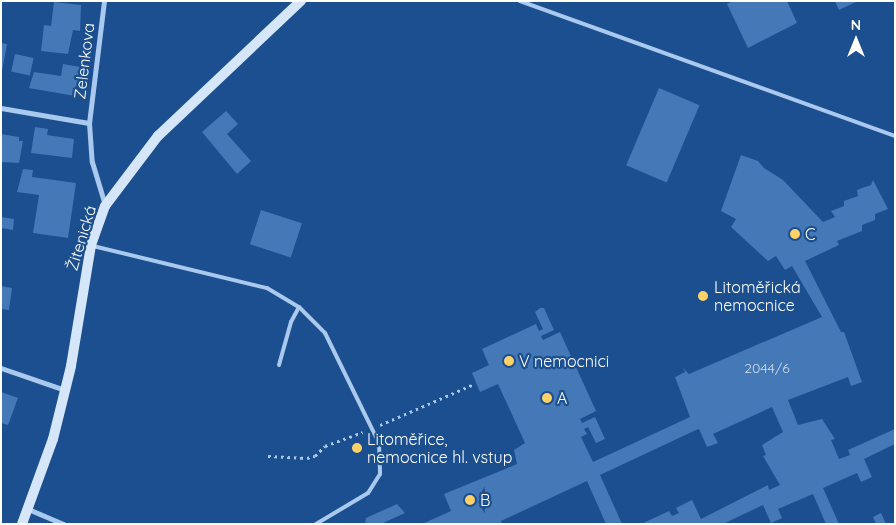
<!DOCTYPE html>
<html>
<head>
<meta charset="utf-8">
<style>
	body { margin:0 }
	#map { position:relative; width:896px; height:525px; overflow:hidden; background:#1b4f8f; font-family:Quicksand,sans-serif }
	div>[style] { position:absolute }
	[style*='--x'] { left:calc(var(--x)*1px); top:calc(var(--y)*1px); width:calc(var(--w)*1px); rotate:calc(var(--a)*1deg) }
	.building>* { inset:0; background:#4478b7; transform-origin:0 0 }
	.path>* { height:3px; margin-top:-1.5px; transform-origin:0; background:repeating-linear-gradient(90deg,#a9c9ee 0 2.5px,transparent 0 6.5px) }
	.lane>* { height:4px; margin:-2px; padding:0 2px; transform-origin:2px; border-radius:2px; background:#a9c9ee }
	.street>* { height:5px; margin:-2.5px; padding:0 2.5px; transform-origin:2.5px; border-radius:2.5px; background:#a9c9ee }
	.secondary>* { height:10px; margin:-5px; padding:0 5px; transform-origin:5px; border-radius:5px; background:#d6e6fa }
	.dots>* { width:14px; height:14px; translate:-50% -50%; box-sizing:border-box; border:2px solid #1b4f8f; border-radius:50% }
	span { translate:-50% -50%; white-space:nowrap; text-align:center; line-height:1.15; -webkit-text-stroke:4.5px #1b4f8f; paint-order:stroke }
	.number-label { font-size:14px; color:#d0dded }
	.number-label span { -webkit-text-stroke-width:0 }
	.street-label { font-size:16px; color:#fff }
	.poi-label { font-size:16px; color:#fff }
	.left { translate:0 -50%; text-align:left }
	.frame { position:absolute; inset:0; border:2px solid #fff; pointer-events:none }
	.north { position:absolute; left:831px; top:15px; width:50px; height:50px; -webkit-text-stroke:4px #1b4f8f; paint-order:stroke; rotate:0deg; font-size:14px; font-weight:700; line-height:20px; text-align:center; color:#fff }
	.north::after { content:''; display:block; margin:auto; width:18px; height:22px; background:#fff; clip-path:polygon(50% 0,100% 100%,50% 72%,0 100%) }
</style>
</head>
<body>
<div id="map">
	<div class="building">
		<i style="clip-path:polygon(733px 1px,787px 1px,797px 23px,748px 48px,727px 4px)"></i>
		<i style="clip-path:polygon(835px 1px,858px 1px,839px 10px)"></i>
		<i style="clip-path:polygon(54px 2px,81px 5px,80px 31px,73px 30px,68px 54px,41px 51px,44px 25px,51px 26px)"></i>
		<i style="clip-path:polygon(1px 43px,7px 44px,2px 71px,1px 71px)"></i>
		<i style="left:15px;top:54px;width:19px;height:18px;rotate:12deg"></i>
		<i style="clip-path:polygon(63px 64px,80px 67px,75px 96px,29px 88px,34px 72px,61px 76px)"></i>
		<i style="left:659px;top:88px;width:44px;height:84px;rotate:23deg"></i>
		<i style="clip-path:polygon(226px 111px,238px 124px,227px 134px,251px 161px,237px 174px,202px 132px)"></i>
		<i style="clip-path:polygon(35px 127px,48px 129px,47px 135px,74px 139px,72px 158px,31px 153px)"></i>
		<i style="clip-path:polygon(1px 134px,19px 137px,19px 141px,23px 141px,19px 163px,1px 162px)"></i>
		<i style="clip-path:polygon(741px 155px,758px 161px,764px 168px,783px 180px,823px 222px,835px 217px,831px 211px,844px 206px,844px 201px,858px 196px,857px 190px,871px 185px,873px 180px,888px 209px,875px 214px,875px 220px,862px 225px,862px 231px,837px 241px,839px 245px,805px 261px,841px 332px,844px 332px,862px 382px,851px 386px,848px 377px,788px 400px,798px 425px,822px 419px,835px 439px,831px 440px,839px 459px,850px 455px,848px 450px,895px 429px,895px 444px,864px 459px,872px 477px,861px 482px,857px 473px,823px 488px,839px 524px,826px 524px,813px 494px,778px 509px,782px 518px,771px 523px,763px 505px,723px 524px,641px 524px,669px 511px,672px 516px,679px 513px,676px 508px,692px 500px,701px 519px,768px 485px,769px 490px,780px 485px,763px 456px,766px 455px,762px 445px,783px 432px,772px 407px,713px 434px,718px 443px,707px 447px,699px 429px,696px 430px,600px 475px,622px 524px,606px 524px,587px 481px,501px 521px,502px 524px,422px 524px,451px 511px,444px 494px,517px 464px,514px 450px,525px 443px,498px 384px,480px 392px,472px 373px,489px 365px,482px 349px,536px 324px,539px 331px,543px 329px,535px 312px,540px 308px,544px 308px,554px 330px,541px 336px,543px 340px,560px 332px,596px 411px,580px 419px,582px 423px,595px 417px,605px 439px,596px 443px,588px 427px,584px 429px,587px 434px,581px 437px,593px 462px,690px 417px,675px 377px,685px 372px,683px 368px,689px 374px,822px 317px,792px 266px,785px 270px,776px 256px,768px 261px,731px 227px,736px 219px,721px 211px)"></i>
		<i style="clip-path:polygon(23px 169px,33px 170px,32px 177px,76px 183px,68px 238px,33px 233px,39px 195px,17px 192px)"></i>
		<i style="left:261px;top:210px;width:43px;height:36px;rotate:18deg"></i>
		<i style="clip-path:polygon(1px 217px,14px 219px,13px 230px,1px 228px)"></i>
		<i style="clip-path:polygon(1px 286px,12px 288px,9px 310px,1px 309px)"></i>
		<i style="clip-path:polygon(1px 392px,18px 398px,8px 425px,1px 423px)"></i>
		<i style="clip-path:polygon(397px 504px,405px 513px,381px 524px,365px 524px,366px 518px)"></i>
		<i style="clip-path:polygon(881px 513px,886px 524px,876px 524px,873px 517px)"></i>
	</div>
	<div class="path">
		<i style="--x:380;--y:425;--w:103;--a:-23.6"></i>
		<i style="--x:268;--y:456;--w:39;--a:3"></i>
		<i style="--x:307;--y:458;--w:8;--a:-14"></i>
		<i style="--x:315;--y:456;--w:14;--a:-45"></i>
		<i style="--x:325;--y:446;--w:40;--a:-20.2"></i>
	</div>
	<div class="lane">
		<i style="--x:520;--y:1;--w:399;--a:19.8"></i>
		<i style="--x:93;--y:246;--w:179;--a:13.6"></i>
		<i style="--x:267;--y:288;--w:37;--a:31"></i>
		<i style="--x:299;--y:307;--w:37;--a:45"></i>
		<i style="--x:325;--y:333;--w:123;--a:63.9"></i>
		<i style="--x:379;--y:443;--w:31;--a:88"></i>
		<i style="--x:380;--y:474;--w:22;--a:122"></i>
		<i style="--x:368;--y:493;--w:61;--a:149.2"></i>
		<i style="--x:279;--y:365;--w:45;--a:-74.4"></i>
		<i style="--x:291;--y:322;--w:17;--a:-62"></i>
	</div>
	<div class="street">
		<i style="--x:104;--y:1;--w:123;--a:97"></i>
		<i style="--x:89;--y:123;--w:39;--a:86"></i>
		<i style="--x:92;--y:162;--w:45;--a:73.2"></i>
		<i style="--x:1;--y:108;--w:89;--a:9.7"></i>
		<i style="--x:1;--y:368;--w:68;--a:19"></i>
		<i style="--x:28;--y:509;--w:39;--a:23"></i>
	</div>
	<div class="secondary">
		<i style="--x:22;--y:524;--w:90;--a:-70"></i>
		<i style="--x:53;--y:439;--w:75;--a:-76.1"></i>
		<i style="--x:71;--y:366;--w:123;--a:-80.6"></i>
		<i style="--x:91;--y:245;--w:41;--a:-70.3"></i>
		<i style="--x:105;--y:206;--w:88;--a:-52.9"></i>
		<i style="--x:158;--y:136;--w:197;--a:-43.4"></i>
	</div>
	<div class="dots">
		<i style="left:795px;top:234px;background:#ffd166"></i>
		<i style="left:703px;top:296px;background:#ffd166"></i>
		<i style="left:509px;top:361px;background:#ffd166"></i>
		<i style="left:547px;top:398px;background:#ffd166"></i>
		<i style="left:357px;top:448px;background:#ffd166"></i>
		<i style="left:470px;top:500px;background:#ffd166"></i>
	</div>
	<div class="number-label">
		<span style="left:767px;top:368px">2044/6</span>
	</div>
	<div class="street-label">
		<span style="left:84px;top:61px;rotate:-83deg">Zelenkova</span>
		<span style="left:81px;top:238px;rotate:-73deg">Žitenická</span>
	</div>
	<div class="poi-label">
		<span class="left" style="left:805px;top:234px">C</span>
		<span class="left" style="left:714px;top:296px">Litoměřická<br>nemocnice</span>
		<span class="left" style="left:519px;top:361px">V nemocnici</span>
		<span class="left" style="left:557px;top:398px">A</span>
		<span class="left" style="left:367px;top:448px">Litoměřice,<br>nemocnice hl. vstup</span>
		<span class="left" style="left:480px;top:500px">B</span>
	</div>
	<div class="frame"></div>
	<div class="north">N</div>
</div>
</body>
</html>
